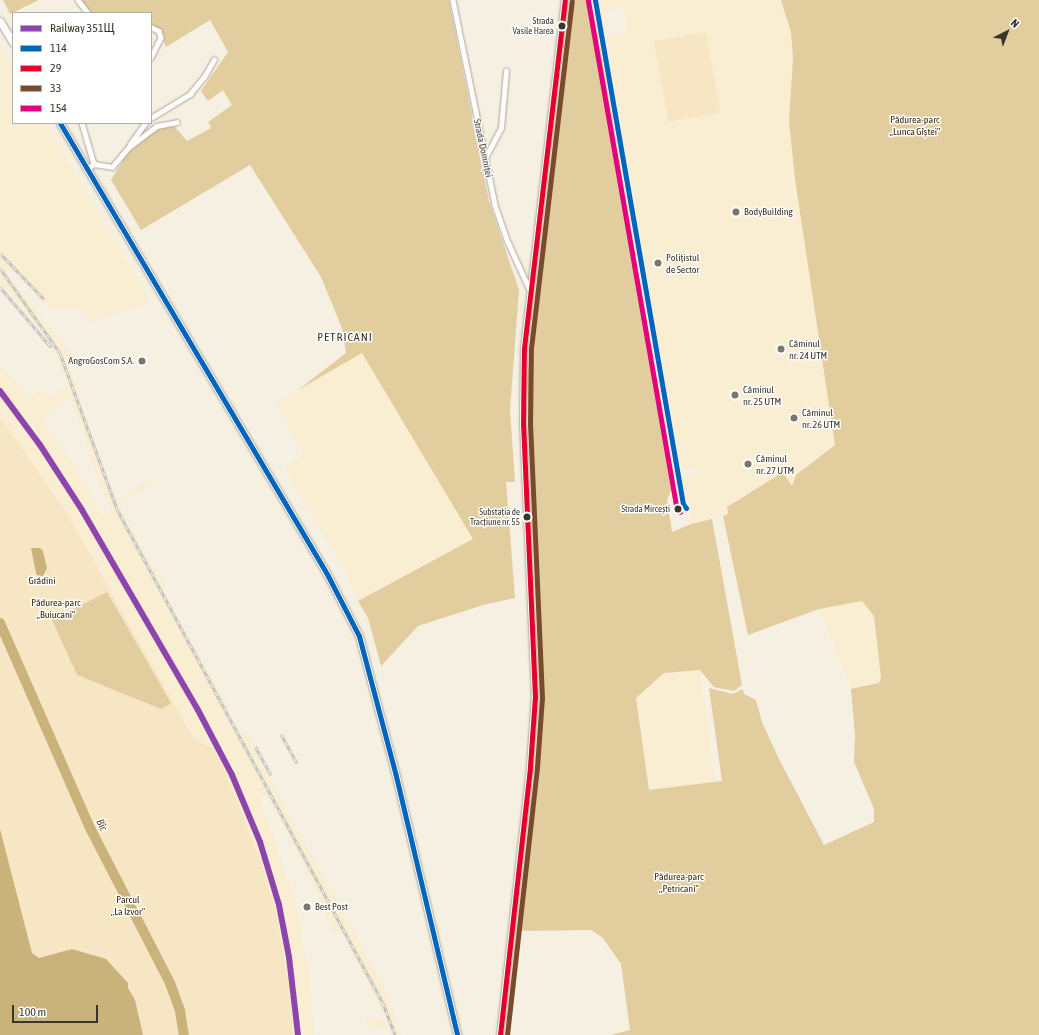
<!DOCTYPE html>
<html>
<head>
<meta charset="utf-8">
<style>
	body { margin:0 }
	#map { position:relative; width:1039px; height:1035px; overflow:hidden; background:#f6f0e2; font-family:"Asap Condensed",sans-serif }
	div>[style] { position:absolute }
	[style*='--x'] { left:calc(var(--x)*1px); top:calc(var(--y)*1px); width:calc(var(--w)*1px); rotate:calc(var(--a)*1deg) }
	.built>* { inset:0; background:#f9edd2 }
	.green>* { inset:0; background:#f6e6c4; transform-origin:0 0 }
	.forest>* { inset:0; background:#e2cd9f }
	.water>* { inset:0; background:#cab27b }
	.stream>* { height:1.5px; margin:-0.75px; padding:0 0.75px; transform-origin:0.75px; border-radius:0.75px; background:#cab27b }
	.river>* { height:10px; margin:-5px; padding:0 5px; transform-origin:5px; border-radius:5px; background:#cab27b }
	.roads { filter:drop-shadow(0 0 1px #ada79c) drop-shadow(0 0 1px #ada79c) }
	.street>* { height:4.5px; margin:-2.25px; padding:0 2.25px; transform-origin:2.25px; border-radius:2.25px; background:#fefdfb }
	.secondary>* { height:6px; margin:-3px; padding:0 3px; transform-origin:3px; border-radius:3px; background:#fefdfb }
	.primary>* { height:7px; margin:-3.5px; padding:0 3.5px; transform-origin:3.5px; border-radius:3.5px; background:#fefdfb }
	.rail>* { height:3px; margin-top:-1.5px; transform-origin:0; background:repeating-linear-gradient(90deg,#fff 0 4.5px,#c0bfbb 0 9px); box-sizing:border-box; border-block:1px solid #c0bfbb }
	.bus-1>* { height:5px; margin:-2.5px; padding:0 2.5px; transform-origin:2.5px; border-radius:2.5px; background:#0065bd }
	.bus-2>* { height:5px; margin:-2.5px; padding:0 2.5px; transform-origin:2.5px; border-radius:2.5px; background:#e4002b }
	.bus-3>* { height:5px; margin:-2.5px; padding:0 2.5px; transform-origin:2.5px; border-radius:2.5px; background:#7a4b2a }
	.bus-4>* { height:5px; margin:-2.5px; padding:0 2.5px; transform-origin:2.5px; border-radius:2.5px; background:#e5007d }
	.rail-1>* { height:6px; margin:-3px; padding:0 3px; transform-origin:3px; border-radius:3px; background:#8e44ad }
	.dots>* { width:11px; height:11px; translate:-50% -50%; box-sizing:border-box; border:2px solid #fff; border-radius:50% }
	span { translate:-50% -50%; white-space:nowrap; text-align:center; line-height:1.15; -webkit-text-stroke:3px #fff; paint-order:stroke }
	.bus-label { font-size:9px; color:#3a3529 }
	.right { translate:-100% -50%; text-align:right }
	.park-label { font-size:10px; color:#392b0a }
	.street-label { font-size:10px; color:#3a3529 }
	.poi-label { font-size:10px; color:#3a3529 }
	.left { translate:0 -50%; text-align:left }
	.water-label { font-size:11px; color:#6b541d; font-style:italic }
	.quarter-label { font-size:12px; color:#3a3529; letter-spacing:1px }
	.legend { position:absolute; left:12px; top:12px; width:140px; height:112px; box-sizing:border-box; background:#fff; border:1px solid #b0aea9; margin:0; padding:5px 7px; list-style:none; font-size:12px; color:#3a3529 }
	.legend li { display:flex; align-items:center; gap:8px; height:20px }
	.legend b { width:20px; border:1px solid #b0aea9 }
	.north { position:absolute; left:987px; top:12px; width:40px; height:40px; -webkit-text-stroke:3px #fff; paint-order:stroke; rotate:42deg; font-size:11px; font-weight:700; line-height:16px; text-align:center; color:#3a3529 }
	.north::after { content:''; display:block; margin:auto; width:14px; height:18px; background:#3a3529; clip-path:polygon(50% 0,100% 100%,50% 72%,0 100%) }
	.scale { position:absolute; left:12px; top:1005px; width:86px; height:18px; box-sizing:border-box; border:2px solid #3a3529; border-top:0; padding-left:5px; font-size:12px; line-height:14px; white-space:nowrap; color:#3a3529; -webkit-text-stroke:3px #fff; paint-order:stroke }
</style>
</head>
<body>
<div id="map">
	<div class="built">
		<i style="clip-path:polygon(599px 0,781px 0,791px 32px,795px 179px,835px 445px,796px 475px,792px 486px,783px 472px,728px 514px,691px 524px,682px 475px,699px 473px,699px 466px,681px 468px,606px 36px,627px 32px,623px 7px,601px 11px)"></i>
		<i style="clip-path:polygon(evenodd,0 45px,13px 67px,13px 123px,46px 123px,151px 302px,89px 322px,79px 306px,71px 310px,68px 306px,51px 309px,11px 268px,6px 273px,74px 358px,69px 365px,79px 389px,76px 391px,115px 501px,152px 479px,154px 483px,119px 502px,148px 560px,162px 579px,167px 590px,164px 592px,228px 706px,227px 710px,242px 735px,248px 732px,254px 742px,251px 744px,386px 991px,401px 1035px,391px 1035px,389px 1027px,366px 1026px,365px 1017px,387px 1021px,341px 929px,333px 933px,315px 887px,266px 794px,259px 797px,295px 899px,310px 978px,314px 1035px,286px 1035px,195px 740px,65px 510px,0 417px,0 364px,30px 398px,42px 390px,50px 398px,68px 386px,46px 336px,0 283px,0 45px,70px 394px,98px 483px,112px 510px,102px 516px,75px 467px,41px 418px,61px 404px,70px 394px)"></i>
		<i style="clip-path:polygon(362px 353px,473px 539px,358px 601px,346px 573px,284px 467px,304px 456px,276px 404px)"></i>
		<i style="clip-path:polygon(862px 601px,874px 616px,881px 678px,879px 683px,851px 689px,819px 609px)"></i>
		<i style="clip-path:polygon(700px 670px,715px 782px,649px 790px,636px 698px,664px 673px)"></i>
	</div>
	<div class="green">
		<i style="left:706px;top:32px;width:82px;height:53px;rotate:80deg"></i>
		<i style="clip-path:polygon(0 417px,65px 510px,194px 739px,214px 749px,227px 776px,262px 864px,276px 913px,290px 992px,293px 1035px,0 1035px)"></i>
	</div>
	<div class="forest">
		<i style="clip-path:polygon(3px 0,39px 0,10px 14px)"></i>
		<i style="clip-path:polygon(81px 0,449px 0,489px 201px,519px 290px,510px 410px,515px 482px,506px 482px,515px 598px,483px 605px,418px 626px,381px 666px,368px 618px,358px 601px,473px 539px,362px 353px,298px 390px,346px 353px,342px 328px,321px 277px,250px 165px,141px 230px,111px 180px,126px 155px,151px 133px,165px 127px,175px 127px,187px 141px,211px 128px,208px 122px,232px 105px,223px 90px,208px 101px,201px 91px,228px 52px,210px 20px,166px 47px,158px 27px,151px 26px,151px 13px,91px 13px)"></i>
		<i style="clip-path:polygon(572px 0,591px 0,601px 53px,674px 483px,667px 500px,672px 532px,691px 524px,712px 519px,742px 685px,734px 691px,714px 687px,700px 670px,664px 673px,636px 698px,649px 790px,722px 781px,709px 688px,733px 694px,743px 689px,744px 694px,756px 700px,762px 722px,778px 757px,824px 845px,874px 822px,874px 809px,854px 762px,855px 735px,851px 689px,879px 683px,881px 678px,874px 616px,862px 601px,819px 609px,748px 635px,723px 516px,728px 514px,727px 507px,783px 472px,792px 486px,796px 475px,835px 445px,795px 179px,789px 121px,793px 59px,791px 32px,781px 0,1039px 0,1039px 1035px,611px 1035px,630px 1030px,621px 964px,603px 938px,591px 930px,520px 931px,539px 778px,542px 729px,527px 380px)"></i>
		<i style="clip-path:polygon(107px 592px,171px 703px,161px 709px,77px 675px,52px 620px)"></i>
	</div>
	<div class="water">
		<i style="clip-path:polygon(31px 548px,40px 548px,43px 551px,47px 568px,43px 576px,38px 577px,36px 573px)"></i>
		<i style="clip-path:polygon(0 829px,32px 953px,39px 958px,72px 949px,106px 959px,128px 983px,128px 988px,135px 1000px,143px 1035px,0 1035px)"></i>
	</div>
	<div class="stream">
		<i style="--x:0;--y:633;--w:6;--a:9"></i>
	</div>
	<div class="river">
		<i style="--x:0;--y:623;--w:222;--a:66.3"></i>
		<i style="--x:89;--y:826;--w:177;--a:62.7"></i>
		<i style="--x:170;--y:983;--w:30;--a:70"></i>
		<i style="--x:180;--y:1011;--w:24;--a:81"></i>
	</div>
	<div class="roads">
		<div class="street">
			<i style="--x:78;--y:0;--w:16;--a:52"></i>
			<i style="--x:453;--y:0;--w:209;--a:78.4"></i>
			<i style="--x:495;--y:205;--w:39;--a:71"></i>
			<i style="--x:508;--y:242;--w:53;--a:65.4"></i>
			<i style="--x:151;--y:27;--w:9;--a:27"></i>
			<i style="--x:159;--y:31;--w:7;--a:74"></i>
			<i style="--x:161;--y:38;--w:22;--a:117"></i>
			<i style="--x:151;--y:118;--w:46;--a:-31.6"></i>
			<i style="--x:190;--y:94;--w:22;--a:-51"></i>
			<i style="--x:204;--y:77;--w:20;--a:-60"></i>
			<i style="--x:82;--y:123;--w:43;--a:73.7"></i>
			<i style="--x:130;--y:144;--w:26;--a:-54"></i>
			<i style="--x:485;--y:158;--w:34;--a:-62"></i>
			<i style="--x:501;--y:128;--w:57;--a:-85"></i>
			<i style="--x:87;--y:169;--w:9;--a:-36"></i>
			<i style="--x:94;--y:164;--w:18;--a:9"></i>
			<i style="--x:112;--y:167;--w:26;--a:-50"></i>
			<i style="--x:129;--y:147;--w:35;--a:-37"></i>
			<i style="--x:157;--y:126;--w:20;--a:-11"></i>
		</div>
		<div class="secondary">
			<i style="--x:500;--y:1035;--w:271;--a:-83.6"></i>
			<i style="--x:530;--y:766;--w:69;--a:-85.9"></i>
			<i style="--x:535;--y:697;--w:272;--a:-92.5"></i>
			<i style="--x:523;--y:425;--w:77;--a:-89.3"></i>
			<i style="--x:524;--y:348;--w:350;--a:-83.3"></i>
		</div>
		<div class="primary">
			<i style="--x:0;--y:21;--w:26;--a:59"></i>
			<i style="--x:60;--y:123;--w:524;--a:59.37"></i>
			<i style="--x:327;--y:574;--w:70;--a:62.7"></i>
			<i style="--x:359;--y:636;--w:145;--a:75.2"></i>
			<i style="--x:396;--y:776;--w:266;--a:76.7"></i>
		</div>
	</div>
	<div class="rail">
		<i style="--x:0;--y:253;--w:64;--a:46.3"></i>
		<i style="--x:0;--y:268;--w:104;--a:54.8"></i>
		<i style="--x:60;--y:353;--w:166;--a:69.9"></i>
		<i style="--x:117;--y:509;--w:561;--a:61.7"></i>
		<i style="--x:383;--y:1003;--w:34;--a:69"></i>
		<i style="--x:0;--y:287;--w:79;--a:49.6"></i>
		<i style="--x:281;--y:734;--w:33;--a:61"></i>
		<i style="--x:255;--y:746;--w:33;--a:61"></i>
	</div>
	<div class="bus-1">
		<i style="--x:595;--y:0;--w:512;--a:80.1"></i>
		<i style="--x:683;--y:504;--w:5;--a:53"></i>
		<i style="--x:60;--y:123;--w:524;--a:59.37"></i>
		<i style="--x:327;--y:574;--w:70;--a:62.7"></i>
		<i style="--x:359;--y:636;--w:145;--a:75.2"></i>
		<i style="--x:396;--y:776;--w:266;--a:76.7"></i>
	</div>
	<div class="bus-2">
		<i style="--x:500;--y:1035;--w:271;--a:-83.6"></i>
		<i style="--x:530;--y:766;--w:69;--a:-85.9"></i>
		<i style="--x:535;--y:697;--w:272;--a:-92.5"></i>
		<i style="--x:523;--y:425;--w:77;--a:-89.3"></i>
		<i style="--x:524;--y:348;--w:350;--a:-83.3"></i>
	</div>
	<div class="bus-3">
		<i style="--x:507;--y:1035;--w:270;--a:-83.6"></i>
		<i style="--x:537;--y:767;--w:69;--a:-85.9"></i>
		<i style="--x:542;--y:698;--w:273;--a:-92.5"></i>
		<i style="--x:530;--y:425;--w:77;--a:-89.3"></i>
		<i style="--x:531;--y:348;--w:349;--a:-83.3"></i>
	</div>
	<div class="bus-4">
		<i style="--x:588;--y:1;--w:512;--a:80.1"></i>
		<i style="--x:676;--y:505;--w:8;--a:60"></i>
	</div>
	<div class="rail-1">
		<i style="--x:0;--y:391;--w:67;--a:53.5"></i>
		<i style="--x:40;--y:445;--w:77;--a:57.1"></i>
		<i style="--x:82;--y:510;--w:231;--a:59.9"></i>
		<i style="--x:198;--y:710;--w:73;--a:62.4"></i>
		<i style="--x:232;--y:775;--w:73;--a:67.3"></i>
		<i style="--x:260;--y:842;--w:66;--a:73.2"></i>
		<i style="--x:279;--y:905;--w:53;--a:79.1"></i>
		<i style="--x:289;--y:957;--w:79;--a:83.4"></i>
	</div>
	<div class="dots">
		<i style="left:562px;top:26px;background:#3a3529"></i>
		<i style="left:736px;top:212px;background:#7c766a"></i>
		<i style="left:658px;top:263px;background:#7c766a"></i>
		<i style="left:781px;top:349px;background:#7c766a"></i>
		<i style="left:142px;top:361px;background:#7c766a"></i>
		<i style="left:735px;top:395px;background:#7c766a"></i>
		<i style="left:794px;top:418px;background:#7c766a"></i>
		<i style="left:748px;top:464px;background:#7c766a"></i>
		<i style="left:678px;top:509px;background:#3a3529"></i>
		<i style="left:527px;top:517px;background:#3a3529"></i>
		<i style="left:307px;top:907px;background:#7c766a"></i>
	</div>
	<div class="bus-label">
		<span class="right" style="left:554px;top:26px">Strada<br>Vasile Harea</span>
		<span class="right" style="left:670px;top:509px">Strada Mircești</span>
		<span class="right" style="left:520px;top:517px">Substația de<br>Tracțiune nr. 55</span>
	</div>
	<div class="park-label">
		<span style="left:915px;top:125px">Pădurea-parc<br>„Lunca Gîștei”</span>
		<span style="left:42px;top:581px">Grădini</span>
		<span style="left:56px;top:608px">Pădurea-parc<br>„Buiucani”</span>
		<span style="left:679px;top:882px">Pădurea-parc<br>„Petricani”</span>
		<span style="left:128px;top:905px">Parcul<br>„La Izvor”</span>
	</div>
	<div class="street-label">
		<span style="left:483px;top:148px;rotate:78deg">Strada Domniței</span>
	</div>
	<div class="poi-label">
		<span class="left" style="left:744px;top:212px">BodyBuilding</span>
		<span class="left" style="left:666px;top:263px">Polițistul<br>de Sector</span>
		<span class="left" style="left:789px;top:349px">Căminul<br>nr. 24 UTM</span>
		<span class="right" style="left:134px;top:361px">AngroGosCom S.A.</span>
		<span class="left" style="left:743px;top:395px">Căminul<br>nr. 25 UTM</span>
		<span class="left" style="left:802px;top:418px">Căminul<br>nr. 26 UTM</span>
		<span class="left" style="left:756px;top:464px">Căminul<br>nr. 27 UTM</span>
		<span class="left" style="left:315px;top:907px">Best Post</span>
	</div>
	<div class="water-label">
		<span style="left:102px;top:825px;rotate:64deg">Bîc</span>
	</div>
	<div class="quarter-label">
		<span style="left:345px;top:338px">PETRICANI</span>
	</div>
	<ul class="legend">
	<li><b style="height:5px;background:#8e44ad"></b>Railway 351Щ</li>
	<li><b style="height:5px;background:#0065bd"></b>114</li>
	<li><b style="height:5px;background:#e4002b"></b>29</li>
	<li><b style="height:5px;background:#7a4b2a"></b>33</li>
	<li><b style="height:5px;background:#e5007d"></b>154</li>
	</ul>
	<div class="north">N</div>
	<div class="scale">100 m</div>
</div>
</body>
</html>
